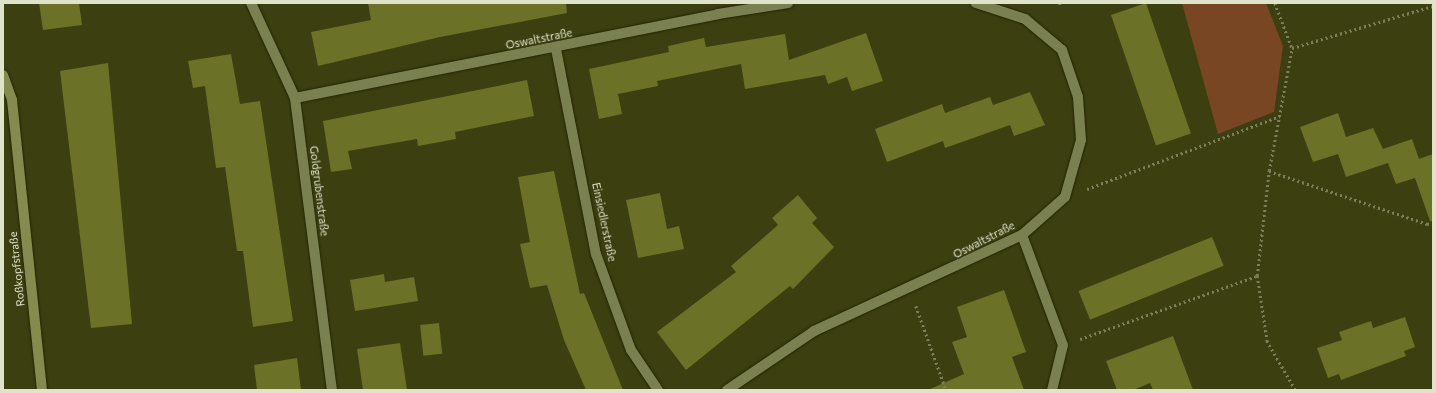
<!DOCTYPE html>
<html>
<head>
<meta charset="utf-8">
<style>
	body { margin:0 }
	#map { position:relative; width:1436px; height:393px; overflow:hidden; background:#3c3f10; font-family:Commissioner,sans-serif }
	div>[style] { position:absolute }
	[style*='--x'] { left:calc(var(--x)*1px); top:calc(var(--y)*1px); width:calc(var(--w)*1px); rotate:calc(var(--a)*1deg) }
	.green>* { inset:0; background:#794623 }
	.building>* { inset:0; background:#6b7127; transform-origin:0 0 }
	.path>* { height:2.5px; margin-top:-1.25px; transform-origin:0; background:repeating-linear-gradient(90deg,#7b7e58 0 2px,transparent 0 5px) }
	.roads { filter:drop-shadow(0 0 1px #232502) drop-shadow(0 0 1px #232502) }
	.lane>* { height:10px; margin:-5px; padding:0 5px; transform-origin:5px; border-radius:5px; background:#7b8051 }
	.street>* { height:10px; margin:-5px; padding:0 5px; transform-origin:5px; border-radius:5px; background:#7b8051 }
	.secondary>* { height:10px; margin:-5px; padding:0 5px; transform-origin:5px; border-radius:5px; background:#858b4f }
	span { translate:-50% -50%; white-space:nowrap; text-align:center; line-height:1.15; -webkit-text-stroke:3.5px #3c3f10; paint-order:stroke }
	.street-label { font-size:11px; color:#dfe3ca }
	.frame { position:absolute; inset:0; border:4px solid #dfe3ca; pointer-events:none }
</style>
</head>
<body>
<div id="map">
	<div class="green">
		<i style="clip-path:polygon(1182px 3px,1266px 3px,1283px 46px,1274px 112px,1218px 134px)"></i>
	</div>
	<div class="building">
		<i style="clip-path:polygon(39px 3px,79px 3px,82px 25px,43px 30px)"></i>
		<i style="clip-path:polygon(368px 3px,566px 3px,567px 13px,440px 37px,318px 66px,311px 32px,371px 20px)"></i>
		<i style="left:1146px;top:3px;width:138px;height:37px;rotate:71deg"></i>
		<i style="clip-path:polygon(866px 33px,883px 81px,852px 91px,847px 77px,828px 84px,825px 75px,745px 89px,741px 64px,657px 81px,658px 86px,618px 94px,622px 114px,599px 119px,589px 69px,669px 52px,668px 46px,704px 38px,706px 47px,785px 34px,789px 60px)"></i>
		<i style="clip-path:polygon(231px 54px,240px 104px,260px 101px,293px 321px,253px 327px,243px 251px,237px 251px,225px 167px,216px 168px,205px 86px,193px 88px,188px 61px)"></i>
		<i style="clip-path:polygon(108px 63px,132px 324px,91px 328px,60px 71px)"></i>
		<i style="clip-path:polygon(527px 80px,534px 116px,455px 132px,456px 139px,418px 146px,417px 139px,348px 151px,352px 169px,331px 172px,323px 121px)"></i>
		<i style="clip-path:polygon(1030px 92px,1045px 125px,1014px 136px,1010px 125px,945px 148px,943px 141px,887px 162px,875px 129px,942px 104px,945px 113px,990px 97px,993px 105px)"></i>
		<i style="clip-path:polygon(1338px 113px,1346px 137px,1373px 128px,1383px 149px,1412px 139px,1419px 159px,1433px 154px,1433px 221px,1430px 221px,1415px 178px,1396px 184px,1388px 163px,1346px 177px,1338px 154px,1313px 162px,1300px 127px)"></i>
		<i style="clip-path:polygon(554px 171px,580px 294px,584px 293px,623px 390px,586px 390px,564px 340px,547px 285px,530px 288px,520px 244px,530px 242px,518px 177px)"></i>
		<i style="clip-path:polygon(660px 193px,667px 229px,679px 226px,684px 249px,638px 258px,626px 200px)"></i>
		<i style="clip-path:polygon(798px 195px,817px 218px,812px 223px,834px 247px,793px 289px,790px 286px,686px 370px,657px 332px,736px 272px,731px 266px,778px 225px,772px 218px)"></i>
		<i style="left:1212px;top:237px;width:31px;height:144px;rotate:68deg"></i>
		<i style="clip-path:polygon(384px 274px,385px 282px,414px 277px,418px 301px,355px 311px,350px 280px)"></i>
		<i style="clip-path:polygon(1004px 290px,1026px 352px,1012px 357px,1024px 390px,928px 390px,964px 374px,952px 342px,967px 337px,957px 307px)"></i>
		<i style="clip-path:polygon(1405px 317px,1415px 347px,1404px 351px,1406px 356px,1341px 380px,1339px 374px,1328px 378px,1317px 348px,1342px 340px,1339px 332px,1371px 321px,1373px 328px)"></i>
		<i style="left:439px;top:323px;width:31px;height:19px;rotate:84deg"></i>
		<i style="clip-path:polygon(1173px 336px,1193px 390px,1153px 390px,1150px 383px,1133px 390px,1117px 390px,1106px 361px)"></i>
		<i style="clip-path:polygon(400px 343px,407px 390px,363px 390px,357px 349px)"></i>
		<i style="clip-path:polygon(297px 358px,301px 390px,257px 390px,254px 365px)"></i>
	</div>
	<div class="path">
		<i style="--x:1060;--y:3;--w:4;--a:90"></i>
		<i style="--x:1275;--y:3;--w:48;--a:69.3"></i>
		<i style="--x:1269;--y:171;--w:167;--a:18.5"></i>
		<i style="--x:1427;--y:224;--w:6;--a:-9"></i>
		<i style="--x:1087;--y:189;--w:206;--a:-20.7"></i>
		<i style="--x:916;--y:306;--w:89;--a:70.3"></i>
		<i style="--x:1080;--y:339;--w:188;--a:-19.6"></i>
		<i style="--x:1295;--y:390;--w:56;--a:-120.3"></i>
		<i style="--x:1267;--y:342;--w:67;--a:-98.6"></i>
		<i style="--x:1257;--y:276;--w:106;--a:-83.5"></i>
		<i style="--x:1269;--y:171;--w:125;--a:-79.4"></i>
		<i style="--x:1292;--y:48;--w:147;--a:-16.6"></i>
	</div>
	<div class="roads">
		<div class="lane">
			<i style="--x:1022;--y:235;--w:117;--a:69.6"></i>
			<i style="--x:1063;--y:345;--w:46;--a:103.7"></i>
		</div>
		<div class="street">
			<i style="--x:251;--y:3;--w:105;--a:65.1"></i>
			<i style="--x:295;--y:98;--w:294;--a:82.8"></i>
			<i style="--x:556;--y:49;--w:209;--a:79"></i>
			<i style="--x:596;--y:254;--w:102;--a:70"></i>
			<i style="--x:631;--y:350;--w:48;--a:56"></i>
			<i style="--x:295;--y:98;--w:431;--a:-11.2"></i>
			<i style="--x:718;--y:14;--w:71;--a:-8.9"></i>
			<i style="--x:727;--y:390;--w:105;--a:-34.1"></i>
			<i style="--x:814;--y:331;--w:229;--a:-24.8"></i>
			<i style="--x:1022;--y:235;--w:57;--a:-41.5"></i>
			<i style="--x:1065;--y:197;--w:59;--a:-74.3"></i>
			<i style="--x:1081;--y:140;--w:43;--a:-94"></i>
			<i style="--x:1078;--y:97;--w:50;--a:-108.8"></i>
			<i style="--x:1062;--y:50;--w:48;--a:-140"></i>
			<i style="--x:1025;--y:19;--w:52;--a:-161.9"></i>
		</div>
		<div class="secondary">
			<i style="--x:3;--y:75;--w:27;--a:70"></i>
			<i style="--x:12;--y:100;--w:292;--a:84.1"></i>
		</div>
	</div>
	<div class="street-label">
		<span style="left:539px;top:39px;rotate:-11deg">Oswaltstraße</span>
		<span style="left:319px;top:191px;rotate:83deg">Goldgrubenstraße</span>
		<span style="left:604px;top:222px;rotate:78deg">Einsiedlerstraße</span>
		<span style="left:984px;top:240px;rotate:-27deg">Oswaltstraße</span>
		<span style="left:17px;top:269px;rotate:-96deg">Roßkopfstraße</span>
	</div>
	<div class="frame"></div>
</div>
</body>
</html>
